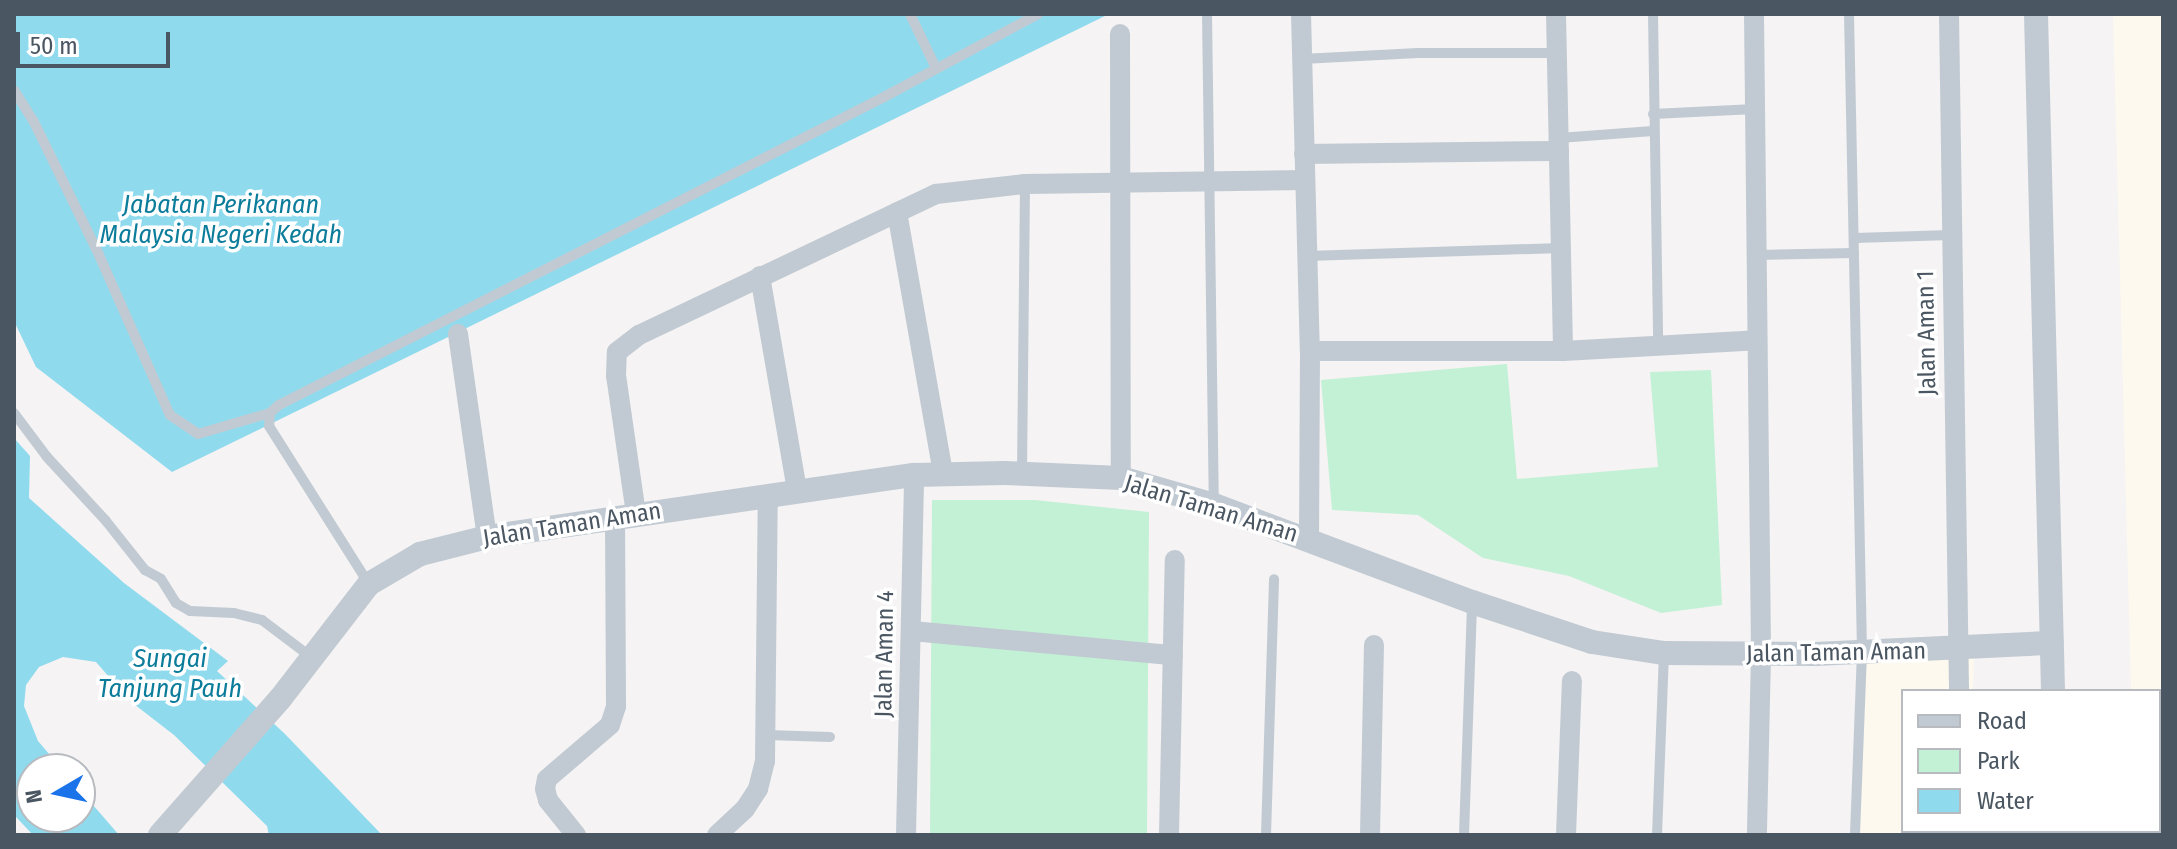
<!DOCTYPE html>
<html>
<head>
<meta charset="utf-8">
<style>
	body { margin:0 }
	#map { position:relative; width:2177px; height:849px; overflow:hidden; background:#f5f3f3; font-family:"Fira Sans Condensed",sans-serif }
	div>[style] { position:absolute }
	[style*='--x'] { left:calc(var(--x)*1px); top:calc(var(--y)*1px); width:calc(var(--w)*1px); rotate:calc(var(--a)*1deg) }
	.commercial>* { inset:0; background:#fdf9ef }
	.green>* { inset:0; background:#c3f1d5 }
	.water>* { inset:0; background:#90daee }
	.service>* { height:10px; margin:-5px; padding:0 5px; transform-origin:5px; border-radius:5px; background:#c1cad2 }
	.minor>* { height:20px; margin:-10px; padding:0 10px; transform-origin:10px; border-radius:10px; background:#c1cad2 }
	.tertiary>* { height:24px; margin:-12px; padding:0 12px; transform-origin:12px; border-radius:12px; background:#c1cad2 }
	span { translate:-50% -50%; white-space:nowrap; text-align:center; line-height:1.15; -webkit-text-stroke:7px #fff; paint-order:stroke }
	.street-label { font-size:24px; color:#4a5661 }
	.water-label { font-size:26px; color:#0c7c9b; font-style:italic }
	.frame { position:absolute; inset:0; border:16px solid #4a5661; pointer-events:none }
	.legend { position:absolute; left:1901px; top:689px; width:260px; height:144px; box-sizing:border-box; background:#fff; border:2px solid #b7bbc0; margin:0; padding:10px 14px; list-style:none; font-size:24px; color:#4a5661 }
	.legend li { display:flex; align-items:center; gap:16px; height:40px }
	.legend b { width:40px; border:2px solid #b7bbc0 }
	.north { position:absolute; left:16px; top:753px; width:80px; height:80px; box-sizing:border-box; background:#fff; border:2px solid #b7bbc0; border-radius:50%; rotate:261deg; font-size:22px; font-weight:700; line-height:32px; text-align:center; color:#4a5661 }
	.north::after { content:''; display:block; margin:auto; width:28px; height:36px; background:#1a73e8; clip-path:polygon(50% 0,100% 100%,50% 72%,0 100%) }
	.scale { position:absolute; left:16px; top:32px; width:154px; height:36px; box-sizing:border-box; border:4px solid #4a5661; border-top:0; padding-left:10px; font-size:24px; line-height:28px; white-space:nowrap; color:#4a5661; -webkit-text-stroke:6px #fff; paint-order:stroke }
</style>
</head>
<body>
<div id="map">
	<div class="commercial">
		<i style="clip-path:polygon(2113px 14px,2163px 14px,2163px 743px,2159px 744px,2159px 691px,2131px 691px)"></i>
		<i style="clip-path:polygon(1863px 654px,1974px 658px,1973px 691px,1903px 691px,1903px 831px,1968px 831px,1967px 835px,1857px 835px)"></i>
	</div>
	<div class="green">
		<i style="clip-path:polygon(1507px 364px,1517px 479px,1658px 467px,1650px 372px,1711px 370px,1722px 605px,1661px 613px,1569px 576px,1483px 558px,1418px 515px,1332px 510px,1321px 380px)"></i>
		<i style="clip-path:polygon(932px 500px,1035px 500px,1149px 512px,1147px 835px,930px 835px)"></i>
	</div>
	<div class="water">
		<i style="clip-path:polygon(14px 14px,1109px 14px,172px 472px,36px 367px,14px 321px)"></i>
		<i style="clip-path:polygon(14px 438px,30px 456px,29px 498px,124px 583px,228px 661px,217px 671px,285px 734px,382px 835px,269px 835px,267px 826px,174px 735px,130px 701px,96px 662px,63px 657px,39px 667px,26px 685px,24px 706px,38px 741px,62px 769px,32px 769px,32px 817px,80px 817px,80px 790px,119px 835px,33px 835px,17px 818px,14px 815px)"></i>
	</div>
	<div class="service">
		<i style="--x:910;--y:14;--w:60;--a:64.3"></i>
		<i style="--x:1207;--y:14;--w:489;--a:89.2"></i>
		<i style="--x:1653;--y:14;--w:334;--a:89.1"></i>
		<i style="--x:1849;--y:14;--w:638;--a:88.83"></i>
		<i style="--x:1862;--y:652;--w:183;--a:92.2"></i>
		<i style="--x:1302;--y:59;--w:116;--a:-3"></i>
		<i style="--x:1418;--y:53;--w:138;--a:0"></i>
		<i style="--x:14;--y:90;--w:36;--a:58"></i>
		<i style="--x:33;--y:120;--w:150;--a:63.9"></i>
		<i style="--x:99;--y:255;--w:175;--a:66.1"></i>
		<i style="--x:170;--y:415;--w:34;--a:34"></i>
		<i style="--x:198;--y:434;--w:75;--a:-16.3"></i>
		<i style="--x:270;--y:413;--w:12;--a:-42"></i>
		<i style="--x:279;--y:405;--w:679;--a:-26.98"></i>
		<i style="--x:884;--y:97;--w:175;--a:-28.3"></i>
		<i style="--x:1653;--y:114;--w:102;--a:-2.8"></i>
		<i style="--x:1559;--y:138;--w:94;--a:-4.3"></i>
		<i style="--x:1855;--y:238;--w:96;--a:-1.8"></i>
		<i style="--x:1757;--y:255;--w:97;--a:-1.2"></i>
		<i style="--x:1307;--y:256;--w:254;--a:-1.8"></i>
		<i style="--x:14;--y:413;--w:55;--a:53.1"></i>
		<i style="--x:47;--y:457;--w:87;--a:47.3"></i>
		<i style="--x:106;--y:521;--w:63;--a:51.5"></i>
		<i style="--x:145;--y:570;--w:18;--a:29"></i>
		<i style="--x:161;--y:579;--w:28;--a:58"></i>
		<i style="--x:176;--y:603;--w:16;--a:30"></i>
		<i style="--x:190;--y:611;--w:44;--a:2.6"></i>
		<i style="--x:234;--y:613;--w:29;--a:14"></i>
		<i style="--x:262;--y:620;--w:61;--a:37.1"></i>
		<i style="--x:270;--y:413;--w:13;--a:94"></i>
		<i style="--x:269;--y:426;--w:187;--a:57.7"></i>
		<i style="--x:1022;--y:472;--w:288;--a:-89.4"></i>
		<i style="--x:767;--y:735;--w:63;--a:1.8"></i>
		<i style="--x:1266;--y:835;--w:256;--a:-88.2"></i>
		<i style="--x:1464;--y:835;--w:233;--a:-88"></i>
		<i style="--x:1657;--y:835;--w:182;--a:-87.8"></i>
	</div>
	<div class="minor">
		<i style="--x:1301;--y:14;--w:337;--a:88.5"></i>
		<i style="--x:1310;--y:351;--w:188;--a:90.3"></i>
		<i style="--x:1556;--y:14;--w:337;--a:88.8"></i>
		<i style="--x:1754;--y:14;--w:641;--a:89.37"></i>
		<i style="--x:1761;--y:655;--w:180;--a:91.3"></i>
		<i style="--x:1949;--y:14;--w:677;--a:89.15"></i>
		<i style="--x:1120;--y:34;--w:444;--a:89.9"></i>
		<i style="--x:1304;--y:154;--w:255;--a:-0.7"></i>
		<i style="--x:897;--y:212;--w:265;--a:80"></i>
		<i style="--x:760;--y:276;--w:218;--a:80.2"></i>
		<i style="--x:458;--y:334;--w:205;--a:81.9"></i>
		<i style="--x:1310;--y:351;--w:253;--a:0"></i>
		<i style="--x:1563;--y:351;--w:194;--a:-3.2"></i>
		<i style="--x:636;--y:514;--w:139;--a:-98.2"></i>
		<i style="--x:616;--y:376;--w:24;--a:-88"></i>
		<i style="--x:617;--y:352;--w:28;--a:-38"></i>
		<i style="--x:639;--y:335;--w:329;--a:-25.4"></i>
		<i style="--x:936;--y:194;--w:90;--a:-6.4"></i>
		<i style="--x:1025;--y:184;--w:280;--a:-0.8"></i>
		<i style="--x:912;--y:631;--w:262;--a:5.3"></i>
		<i style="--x:2159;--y:782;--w:4;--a:-14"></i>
		<i style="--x:2159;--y:818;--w:4;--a:-14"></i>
		<i style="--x:576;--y:835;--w:45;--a:-128.7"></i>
		<i style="--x:548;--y:800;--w:11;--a:-105"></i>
		<i style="--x:545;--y:789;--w:10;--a:-79"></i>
		<i style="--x:547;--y:779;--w:83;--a:-40.6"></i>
		<i style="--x:610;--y:725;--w:20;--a:-72"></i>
		<i style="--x:616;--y:706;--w:189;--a:-90.3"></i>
		<i style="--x:717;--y:835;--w:38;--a:-43"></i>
		<i style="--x:745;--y:809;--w:24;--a:-57"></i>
		<i style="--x:758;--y:789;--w:29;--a:-76"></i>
		<i style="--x:765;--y:761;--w:266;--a:-89.4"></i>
		<i style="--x:906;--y:835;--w:360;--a:-88.7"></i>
		<i style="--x:1169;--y:835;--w:275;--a:-88.8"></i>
		<i style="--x:1370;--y:835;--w:190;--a:-88.8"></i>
		<i style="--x:1566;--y:835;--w:154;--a:-87.8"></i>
		<i style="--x:1952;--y:835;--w:4;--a:-90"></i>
	</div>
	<div class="tertiary">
		<i style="--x:2036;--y:14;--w:677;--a:88.56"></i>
		<i style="--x:2032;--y:831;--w:4;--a:63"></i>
		<i style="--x:160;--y:835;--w:181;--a:-48.6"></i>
		<i style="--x:280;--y:699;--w:145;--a:-52.3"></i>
		<i style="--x:369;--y:584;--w:59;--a:-30.5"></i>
		<i style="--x:420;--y:554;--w:69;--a:-14.2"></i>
		<i style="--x:487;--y:537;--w:431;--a:-8.3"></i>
		<i style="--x:914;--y:475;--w:90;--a:-1.3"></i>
		<i style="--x:1004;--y:473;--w:117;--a:2.4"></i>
		<i style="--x:1121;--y:478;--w:97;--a:16.2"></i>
		<i style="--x:1214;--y:505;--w:276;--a:20.6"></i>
		<i style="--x:1472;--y:602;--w:126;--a:18.4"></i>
		<i style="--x:1592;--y:642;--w:73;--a:8.7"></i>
		<i style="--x:1664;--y:653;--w:151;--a:0.4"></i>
		<i style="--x:1815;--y:654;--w:237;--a:-2.7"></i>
		<i style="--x:2082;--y:835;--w:4;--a:-63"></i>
	</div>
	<div class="street-label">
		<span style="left:1927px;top:333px;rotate:-91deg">Jalan Aman 1</span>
		<span style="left:1211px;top:509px;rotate:17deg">Jalan Taman Aman</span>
		<span style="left:572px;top:525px;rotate:-9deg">Jalan Taman Aman</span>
		<span style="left:1836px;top:653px;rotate:-1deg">Jalan Taman Aman</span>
		<span style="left:885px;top:654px;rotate:-89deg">Jalan Aman 4</span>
	</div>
	<div class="water-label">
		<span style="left:221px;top:220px">Jabatan Perikanan<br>Malaysia Negeri Kedah</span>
		<span style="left:170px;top:674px">Sungai<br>Tanjung Pauh</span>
	</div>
	<div class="frame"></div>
	<ul class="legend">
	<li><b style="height:10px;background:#c1cad2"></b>Road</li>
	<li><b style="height:22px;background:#c3f1d5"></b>Park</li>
	<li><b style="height:22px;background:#90daee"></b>Water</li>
	</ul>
	<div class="north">N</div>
	<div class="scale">50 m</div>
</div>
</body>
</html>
